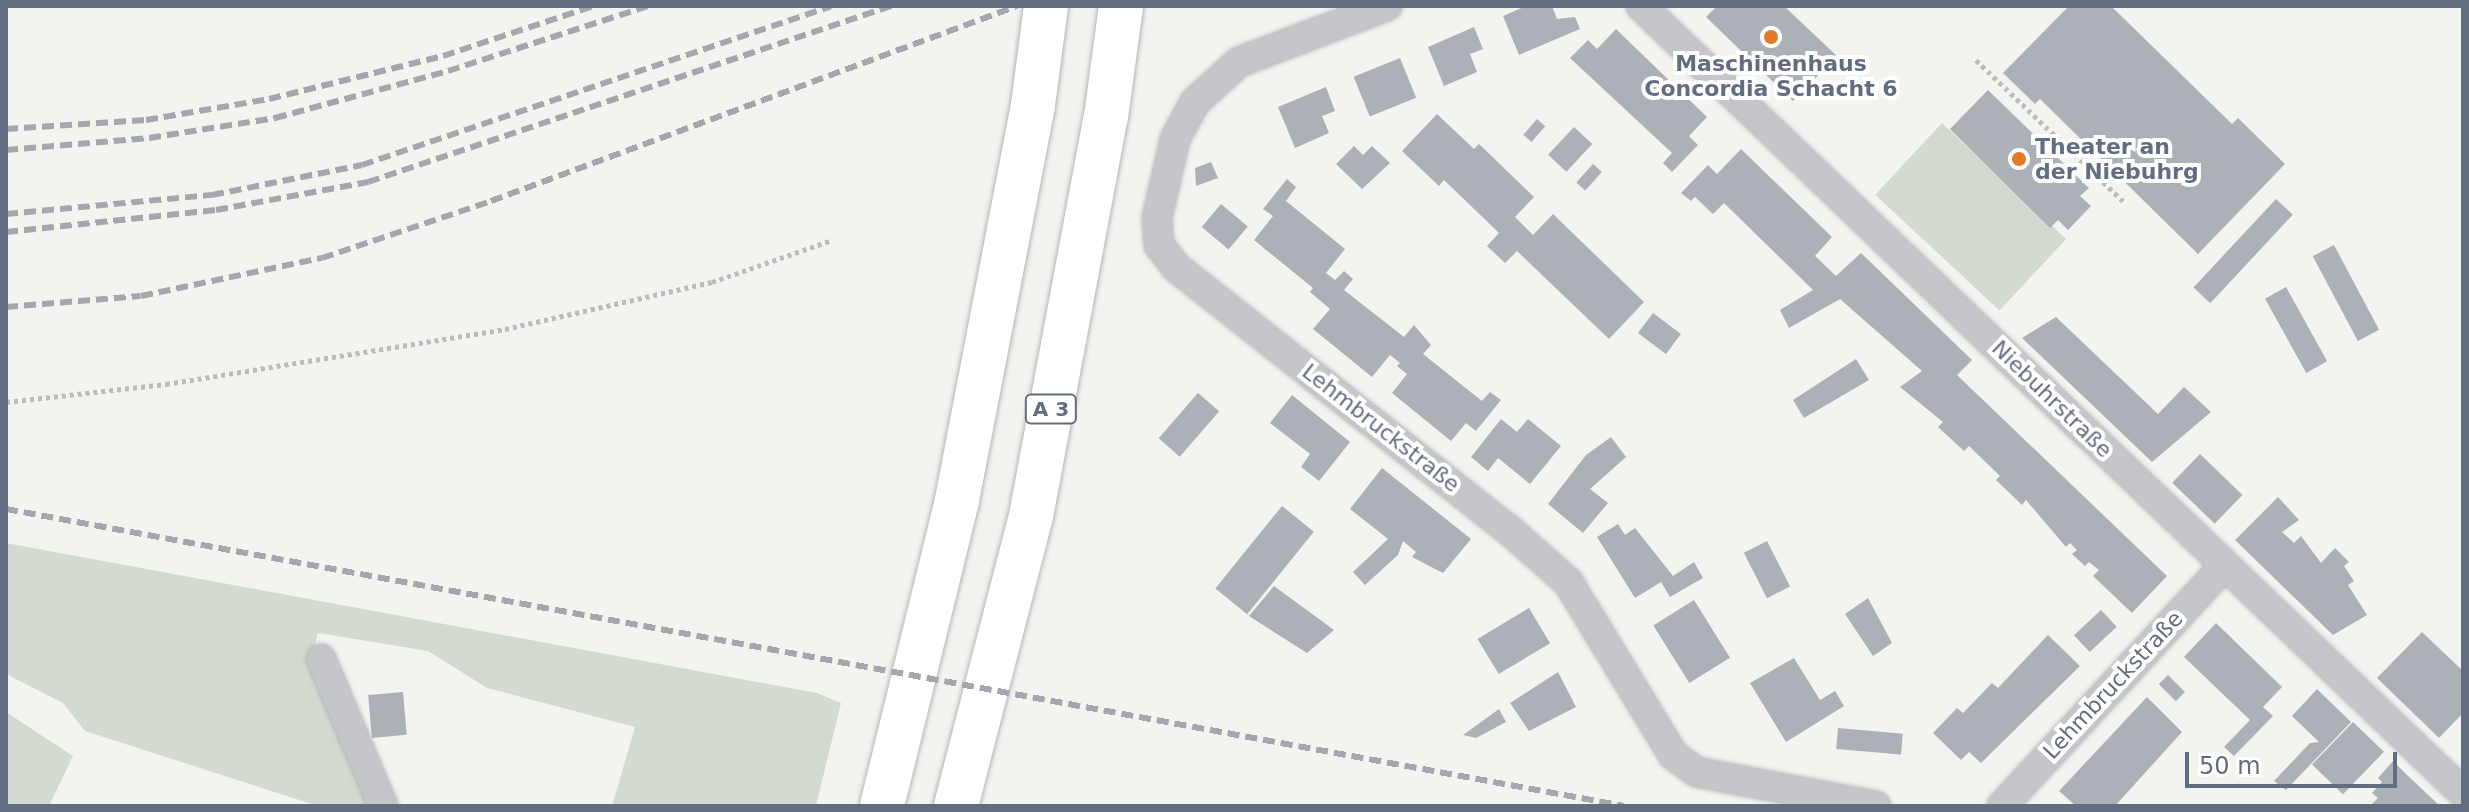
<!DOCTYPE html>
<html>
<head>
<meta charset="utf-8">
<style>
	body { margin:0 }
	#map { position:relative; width:2469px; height:812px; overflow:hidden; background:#f3f4f0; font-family:"DejaVu Sans",sans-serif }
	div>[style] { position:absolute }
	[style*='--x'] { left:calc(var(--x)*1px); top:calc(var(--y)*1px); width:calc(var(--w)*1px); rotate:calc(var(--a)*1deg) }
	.green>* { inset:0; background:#d3dbd1; transform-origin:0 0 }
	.building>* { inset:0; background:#acb1b8; transform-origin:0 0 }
	.path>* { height:5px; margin-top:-2.5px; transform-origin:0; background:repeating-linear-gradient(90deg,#bbbcbf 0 4px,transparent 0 8px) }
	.roads { filter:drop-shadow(0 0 2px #b4b6ba) drop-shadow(0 0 2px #b4b6ba) }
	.minor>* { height:28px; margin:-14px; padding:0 14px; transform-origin:14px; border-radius:14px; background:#c4c6ca }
	.motorway>* { height:44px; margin:-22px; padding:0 22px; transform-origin:22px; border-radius:22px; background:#fff }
	.rail>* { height:6px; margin-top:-3px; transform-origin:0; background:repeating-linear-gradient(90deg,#a4a7ae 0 12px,transparent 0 18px) }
	.dots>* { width:22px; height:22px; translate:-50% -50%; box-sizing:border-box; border:4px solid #fff; border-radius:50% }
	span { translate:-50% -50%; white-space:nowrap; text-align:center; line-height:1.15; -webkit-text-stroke:8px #fff; paint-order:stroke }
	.shield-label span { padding:2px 6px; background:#fff; border:2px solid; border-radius:6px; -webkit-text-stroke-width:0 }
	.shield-label { font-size:20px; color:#636d81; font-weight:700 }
	.poi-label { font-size:22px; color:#636d81; font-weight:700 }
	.left { translate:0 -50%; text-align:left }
	.street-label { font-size:22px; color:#636d81 }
	.frame { position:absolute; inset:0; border:8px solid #636d81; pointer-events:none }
	.scale { position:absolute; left:2185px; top:752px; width:212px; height:36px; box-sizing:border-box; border:4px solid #636d81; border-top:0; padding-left:10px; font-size:24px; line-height:28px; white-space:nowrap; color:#636d81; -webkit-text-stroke:6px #fff; paint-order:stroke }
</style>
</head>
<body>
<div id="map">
	<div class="green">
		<i style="left:1942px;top:123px;width:170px;height:98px;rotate:43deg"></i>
		<i style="clip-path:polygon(6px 543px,817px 693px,841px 703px,816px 806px,612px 806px,635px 727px,487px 688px,428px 651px,318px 633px,310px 661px,368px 806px,318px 806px,85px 731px,63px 703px,6px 674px)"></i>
		<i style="clip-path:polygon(6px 712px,73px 756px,49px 806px,6px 806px)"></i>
	</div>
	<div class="building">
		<i style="clip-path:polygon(1526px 6px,1552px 6px,1557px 19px,1575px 17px,1580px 29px,1519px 55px,1503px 16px)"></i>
		<i style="clip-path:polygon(1717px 6px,1784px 6px,1837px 56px,1793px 101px,1706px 17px)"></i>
		<i style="clip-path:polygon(2069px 6px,2111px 6px,2232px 124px,2238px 118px,2285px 164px,2198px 254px,2040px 99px,2035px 104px,2003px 73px)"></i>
		<i style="clip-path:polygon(1474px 27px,1483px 49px,1470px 54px,1477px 72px,1444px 86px,1428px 47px)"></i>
		<i style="clip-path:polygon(1616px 29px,1707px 117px,1689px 136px,1698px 145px,1672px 172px,1663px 163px,1672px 153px,1570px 58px,1588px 40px,1597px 49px)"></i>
		<i style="left:1400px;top:58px;width:43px;height:50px;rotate:68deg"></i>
		<i style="clip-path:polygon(1326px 87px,1335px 111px,1322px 116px,1329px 133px,1295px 148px,1278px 107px)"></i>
		<i style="clip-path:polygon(1988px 90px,2089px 188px,2080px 196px,2091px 206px,2068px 230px,2058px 220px,2050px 228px,1950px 129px)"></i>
		<i style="clip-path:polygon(1437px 114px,1474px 149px,1479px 144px,1534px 197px,1515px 217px,1533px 235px,1553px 214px,1644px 302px,1609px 339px,1517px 251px,1505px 263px,1487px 246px,1499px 233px,1444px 180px,1439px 186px,1402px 151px)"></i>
		<i style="left:1537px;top:119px;width:11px;height:21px;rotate:41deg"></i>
		<i style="left:1574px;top:127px;width:25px;height:38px;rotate:43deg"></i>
		<i style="clip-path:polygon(1354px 146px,1363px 155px,1372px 146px,1390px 163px,1362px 189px,1336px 164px)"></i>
		<i style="clip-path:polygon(1741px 149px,1832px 237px,1815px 256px,1836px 276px,1861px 253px,1972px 360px,1957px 375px,2167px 576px,2132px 613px,2093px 576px,2099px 570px,2089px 562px,2085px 566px,2072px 554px,2077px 550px,2070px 543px,2066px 547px,2026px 500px,2022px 505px,1996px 480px,2000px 476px,1969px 446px,1964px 451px,1938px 427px,1943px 422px,1900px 387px,1922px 371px,1840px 299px,1789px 328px,1780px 310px,1813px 290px,1724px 203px,1713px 214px,1695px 197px,1691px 201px,1681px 193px,1708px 165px,1717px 174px)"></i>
		<i style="clip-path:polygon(1211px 162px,1218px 178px,1196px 186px,1195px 168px)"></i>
		<i style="left:1593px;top:164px;width:12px;height:25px;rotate:42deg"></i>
		<i style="clip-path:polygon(1287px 179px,1296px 187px,1286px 201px,1345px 249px,1326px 273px,1335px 280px,1344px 271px,1353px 279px,1344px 290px,1404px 337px,1414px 325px,1431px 345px,1423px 354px,1482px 401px,1490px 392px,1501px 400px,1476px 431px,1466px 423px,1451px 441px,1392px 393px,1407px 374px,1397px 366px,1400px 363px,1390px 355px,1372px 377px,1313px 329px,1330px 309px,1310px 292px,1313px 288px,1254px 240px,1273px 216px,1263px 209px)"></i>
		<i style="left:2276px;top:199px;width:23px;height:121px;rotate:43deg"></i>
		<i style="left:1221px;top:204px;width:35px;height:30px;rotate:40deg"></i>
		<i style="left:2334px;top:245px;width:96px;height:24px;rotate:62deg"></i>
		<i style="left:2286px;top:287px;width:85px;height:24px;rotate:61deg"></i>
		<i style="left:1653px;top:313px;width:35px;height:25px;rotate:37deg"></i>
		<i style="clip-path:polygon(2056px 317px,2158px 414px,2184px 387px,2211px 412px,2152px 462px,2022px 338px)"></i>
		<i style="clip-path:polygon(1856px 359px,1869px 380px,1804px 418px,1793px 400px)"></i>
		<i style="left:1198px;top:393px;width:28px;height:60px;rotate:41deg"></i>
		<i style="clip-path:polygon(1292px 395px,1350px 442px,1319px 481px,1301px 467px,1310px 454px,1270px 423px)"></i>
		<i style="clip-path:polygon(1501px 419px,1517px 432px,1528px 419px,1561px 446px,1530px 484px,1498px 458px,1488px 471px,1471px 457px)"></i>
		<i style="clip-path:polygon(1611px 437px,1626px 457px,1590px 489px,1608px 503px,1583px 533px,1548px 504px,1586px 455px)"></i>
		<i style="left:2200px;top:454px;width:59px;height:40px;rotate:44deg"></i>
		<i style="clip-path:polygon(1382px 468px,1471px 539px,1443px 573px,1412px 557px,1416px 552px,1403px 541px,1398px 555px,1365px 585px,1353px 572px,1388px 539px,1350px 509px)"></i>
		<i style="clip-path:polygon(2278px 497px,2299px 520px,2282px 532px,2294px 543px,2301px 536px,2321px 563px,2335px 548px,2349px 562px,2344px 566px,2354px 581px,2348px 585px,2367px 615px,2333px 635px,2235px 540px)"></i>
		<i style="left:1282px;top:506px;width:41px;height:106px;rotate:39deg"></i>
		<i style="clip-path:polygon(1618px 524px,1625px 535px,1635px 528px,1673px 576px,1694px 562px,1703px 578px,1670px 597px,1661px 582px,1635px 598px,1597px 537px)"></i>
		<i style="left:1767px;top:541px;width:51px;height:26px;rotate:63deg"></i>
		<i style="clip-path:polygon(1274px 586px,1334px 630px,1307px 653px,1249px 616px)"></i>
		<i style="clip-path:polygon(1868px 598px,1892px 643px,1873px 656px,1845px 614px)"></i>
		<i style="left:1694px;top:600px;width:68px;height:48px;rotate:58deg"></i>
		<i style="left:1529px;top:608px;width:41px;height:60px;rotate:59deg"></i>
		<i style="left:2101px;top:610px;width:23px;height:37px;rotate:47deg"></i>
		<i style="clip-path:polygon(2216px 623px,2282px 687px,2263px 707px,2273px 716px,2234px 756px,2224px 747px,2250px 720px,2184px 657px)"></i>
		<i style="clip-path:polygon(2422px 632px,2463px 671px,2463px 713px,2439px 738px,2377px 678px)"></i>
		<i style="clip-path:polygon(2048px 635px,2080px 666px,1981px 763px,1969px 752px,1961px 760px,1933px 733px,1957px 708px,1963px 713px,1992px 683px,1998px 688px)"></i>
		<i style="clip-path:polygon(1794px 658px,1820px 700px,1835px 691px,1844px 706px,1786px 742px,1750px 683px)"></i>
		<i style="clip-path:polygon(1558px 672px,1576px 707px,1529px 731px,1510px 703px)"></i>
		<i style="left:2168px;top:675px;width:24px;height:13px;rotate:45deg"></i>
		<i style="clip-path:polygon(2317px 689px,2351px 722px,2286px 790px,2274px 781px,2310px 743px,2319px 742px,2292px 716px)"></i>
		<i style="left:403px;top:692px;width:43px;height:35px;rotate:85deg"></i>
		<i style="clip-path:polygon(2147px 697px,2182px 732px,2115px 806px,2076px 806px,2059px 791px)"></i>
		<i style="clip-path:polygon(1499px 709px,1506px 722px,1476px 738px,1463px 735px)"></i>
		<i style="left:2353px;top:722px;width:43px;height:59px;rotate:44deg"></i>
		<i style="left:1838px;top:728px;width:65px;height:21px;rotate:5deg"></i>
		<i style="clip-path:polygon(2393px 761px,2406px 774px,2440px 806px,2370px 806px,2378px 798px,2372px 793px,2382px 782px,2378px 778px)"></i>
	</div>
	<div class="path">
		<i style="--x:1976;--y:60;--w:204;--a:43.8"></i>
		<i style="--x:6;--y:402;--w:161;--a:-6.4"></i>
		<i style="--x:166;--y:384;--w:343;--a:-9.2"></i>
		<i style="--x:505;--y:329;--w:212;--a:-12.8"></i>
		<i style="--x:712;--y:282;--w:127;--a:-19.3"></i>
	</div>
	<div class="roads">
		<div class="minor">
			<i style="--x:1387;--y:6;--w:158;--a:159.3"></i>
			<i style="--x:1239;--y:62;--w:59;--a:137.7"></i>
			<i style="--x:1195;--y:102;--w:42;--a:118.4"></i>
			<i style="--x:1175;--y:139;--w:81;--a:102.8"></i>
			<i style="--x:1157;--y:218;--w:27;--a:86"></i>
			<i style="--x:1159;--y:245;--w:29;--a:52"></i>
			<i style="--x:1177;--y:268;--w:422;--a:38.3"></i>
			<i style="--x:1508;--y:529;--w:80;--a:41.5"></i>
			<i style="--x:1568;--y:582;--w:202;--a:58.7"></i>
			<i style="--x:1673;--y:755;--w:29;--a:36"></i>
			<i style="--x:1696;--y:772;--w:183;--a:10.7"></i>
			<i style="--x:1641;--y:6;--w:1138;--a:43.75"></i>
			<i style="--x:321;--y:659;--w:160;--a:67.1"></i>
			<i style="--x:2002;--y:806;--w:328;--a:-47.2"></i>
		</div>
		<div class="motorway">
			<i style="--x:882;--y:806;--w:315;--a:-76.2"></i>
			<i style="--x:957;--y:500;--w:402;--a:-79.1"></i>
			<i style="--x:1033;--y:105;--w:100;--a:-82.5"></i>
			<i style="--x:956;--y:806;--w:300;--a:-75.5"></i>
			<i style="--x:1031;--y:516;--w:406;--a:-79.4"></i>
			<i style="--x:1106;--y:117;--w:112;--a:-82.3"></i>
		</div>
	</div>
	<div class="rail">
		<i style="--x:6;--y:129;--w:140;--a:-3.7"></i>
		<i style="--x:146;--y:120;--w:125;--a:-9.7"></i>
		<i style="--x:269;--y:99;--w:179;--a:-13.9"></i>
		<i style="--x:443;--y:56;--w:158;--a:-18.4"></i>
		<i style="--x:6;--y:150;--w:144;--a:-4.8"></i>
		<i style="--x:149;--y:138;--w:128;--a:-9"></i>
		<i style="--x:275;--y:118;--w:179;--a:-15.2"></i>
		<i style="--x:448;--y:71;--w:210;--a:-18"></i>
		<i style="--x:6;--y:214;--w:207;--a:-5.3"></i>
		<i style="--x:212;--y:195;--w:153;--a:-11.3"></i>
		<i style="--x:362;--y:165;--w:495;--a:-18.7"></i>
		<i style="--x:6;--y:232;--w:211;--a:-6"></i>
		<i style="--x:216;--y:210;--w:155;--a:-10.4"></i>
		<i style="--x:368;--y:182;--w:552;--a:-18.6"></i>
		<i style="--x:6;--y:307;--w:135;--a:-4.7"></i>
		<i style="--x:141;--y:296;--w:185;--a:-11.9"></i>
		<i style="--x:322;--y:258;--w:178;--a:-18.6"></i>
		<i style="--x:491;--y:201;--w:561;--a:-20.34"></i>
		<i style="--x:6;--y:509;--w:1645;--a:10.4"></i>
	</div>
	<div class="dots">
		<i style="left:1771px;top:37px;background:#e17a22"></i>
		<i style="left:2019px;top:159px;background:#e17a22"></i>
	</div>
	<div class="shield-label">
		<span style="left:1051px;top:409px">A 3</span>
	</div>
	<div class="poi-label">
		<span style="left:1771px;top:76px">Maschinenhaus<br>Concordia Schacht 6</span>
		<span class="left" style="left:2035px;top:159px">Theater an<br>der Niebuhrg</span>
	</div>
	<div class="street-label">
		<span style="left:2052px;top:399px;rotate:44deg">Niebuhrstraße</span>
		<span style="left:1381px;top:428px;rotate:38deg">Lehmbruckstraße</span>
		<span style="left:2113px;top:685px;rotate:-47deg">Lehmbruckstraße</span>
	</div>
	<div class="frame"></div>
	<div class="scale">50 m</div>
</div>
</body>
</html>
